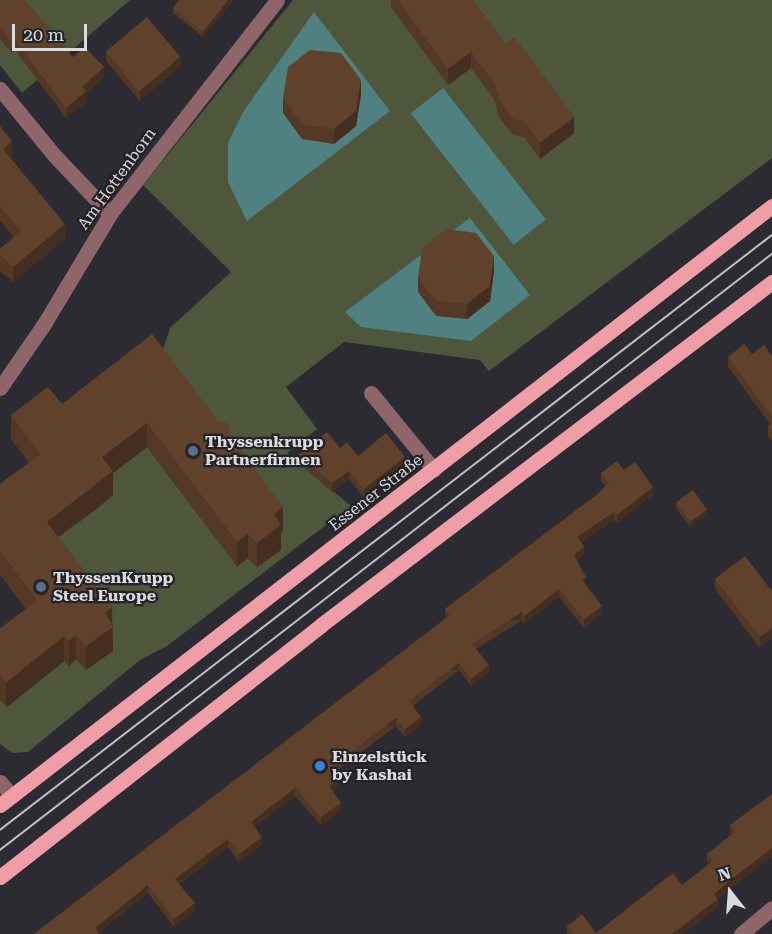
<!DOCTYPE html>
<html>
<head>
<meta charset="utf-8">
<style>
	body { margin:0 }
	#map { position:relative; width:772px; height:934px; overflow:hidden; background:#2b2b31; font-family:"Roboto Serif",serif }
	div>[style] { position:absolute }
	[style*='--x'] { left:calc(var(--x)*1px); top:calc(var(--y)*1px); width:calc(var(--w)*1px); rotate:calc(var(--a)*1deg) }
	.green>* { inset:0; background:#4e563c }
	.water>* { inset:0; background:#4f8181; transform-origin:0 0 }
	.minor>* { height:15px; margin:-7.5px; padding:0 7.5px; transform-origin:7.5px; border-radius:7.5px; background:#8e666a }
	.major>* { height:15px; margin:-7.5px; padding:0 7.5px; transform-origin:7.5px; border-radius:7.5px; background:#ef9ea7 }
	.tram>* { height:1.5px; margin:-0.75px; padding:0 0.75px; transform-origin:0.75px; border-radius:0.75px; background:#bebec2 }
	.wall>* { inset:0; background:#533826 }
	.shaded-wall>* { inset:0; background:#432e1f; transform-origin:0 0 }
	.building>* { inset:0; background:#60412c; transform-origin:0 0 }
	.dots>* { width:16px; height:16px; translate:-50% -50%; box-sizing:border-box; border:3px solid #222227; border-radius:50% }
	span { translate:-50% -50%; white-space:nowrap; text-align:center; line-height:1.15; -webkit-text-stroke:4.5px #222227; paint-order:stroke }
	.street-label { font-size:16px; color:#dbdbdf }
	.poi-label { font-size:16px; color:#dbdbdf; font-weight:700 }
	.left { translate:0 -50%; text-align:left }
	.north { position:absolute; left:700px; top:862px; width:60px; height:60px; -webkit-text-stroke:4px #222227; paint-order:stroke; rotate:343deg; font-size:16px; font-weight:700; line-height:24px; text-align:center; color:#dbdbdf }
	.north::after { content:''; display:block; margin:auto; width:21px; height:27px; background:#dbdbdf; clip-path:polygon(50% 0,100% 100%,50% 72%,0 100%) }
	.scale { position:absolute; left:12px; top:24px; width:75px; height:27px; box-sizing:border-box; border:3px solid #dbdbdf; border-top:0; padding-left:8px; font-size:18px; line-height:21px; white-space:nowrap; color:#dbdbdf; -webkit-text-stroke:4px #222227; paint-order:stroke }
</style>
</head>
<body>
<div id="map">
	<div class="green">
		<i style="clip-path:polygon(0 0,130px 0,22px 93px,0 65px)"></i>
		<i style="clip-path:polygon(293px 0,772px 0,772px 158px,489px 371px,480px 360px,344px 342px,286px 387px,317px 429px,287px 453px,351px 506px,167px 646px,140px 660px,28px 752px,12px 753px,0 744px,0 699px,7px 707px,64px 661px,69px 665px,76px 659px,87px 670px,37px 533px,65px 511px,75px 525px,95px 510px,113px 495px,102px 481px,147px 447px,237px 566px,248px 558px,258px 567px,162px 352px,170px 328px,231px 272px,143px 185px)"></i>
	</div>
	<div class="water">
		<i style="clip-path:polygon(314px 12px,390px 111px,247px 221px,228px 182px,228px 143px,243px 112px)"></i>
		<i style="left:443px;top:88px;width:167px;height:41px;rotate:52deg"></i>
		<i style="clip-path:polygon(470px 218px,530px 295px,471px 341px,361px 327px,345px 312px)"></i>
	</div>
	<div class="minor">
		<i style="--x:0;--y:89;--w:85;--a:50.7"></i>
		<i style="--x:54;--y:155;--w:81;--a:46.5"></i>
		<i style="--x:0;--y:388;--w:78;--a:-55.5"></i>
		<i style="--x:44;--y:324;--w:128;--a:-59"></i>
		<i style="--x:110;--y:214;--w:271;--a:-52"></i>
		<i style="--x:371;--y:393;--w:99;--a:50.7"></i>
		<i style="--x:0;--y:782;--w:18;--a:49"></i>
		<i style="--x:741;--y:934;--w:40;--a:-40"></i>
	</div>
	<div class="major">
		<i style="--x:0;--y:805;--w:977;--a:-37.81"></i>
		<i style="--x:0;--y:877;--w:408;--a:-38.1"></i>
		<i style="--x:321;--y:625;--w:567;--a:-37.25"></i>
	</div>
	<div class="tram">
		<i style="--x:0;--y:830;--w:975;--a:-37.62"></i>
		<i style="--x:0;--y:850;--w:975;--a:-37.67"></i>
	</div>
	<div class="wall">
		<i style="clip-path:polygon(0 0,73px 57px,104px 77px,86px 94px,86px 102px,66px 118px,15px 50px,12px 53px,0 39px)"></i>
		<i style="clip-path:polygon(233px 0,203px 37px,173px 13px,173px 8px)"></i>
		<i style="clip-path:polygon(391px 0,473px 0,505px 44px,574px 133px,540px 159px,524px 137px,513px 135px,499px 117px,494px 99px,471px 68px,448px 85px,391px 7px)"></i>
		<i style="clip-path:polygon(106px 52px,181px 66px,140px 101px,106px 61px)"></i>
		<i style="clip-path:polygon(361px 94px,356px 126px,334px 144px,302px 139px,283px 113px,283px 98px)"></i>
		<i style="clip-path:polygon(0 126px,12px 156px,10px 158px,65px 239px,13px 282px,0 271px,0 249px,14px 237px,0 221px)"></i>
		<i style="clip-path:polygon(494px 271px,490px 301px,467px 319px,436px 316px,418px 292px,418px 278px)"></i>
		<i style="clip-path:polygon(752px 354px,772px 356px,772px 441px,768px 436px,768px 426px,770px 424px,728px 367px,728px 357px)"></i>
		<i style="clip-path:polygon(62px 404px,231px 437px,283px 531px,281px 533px,281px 550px,257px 567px,248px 558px,237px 566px,147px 447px,113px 473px,113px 495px,58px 537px,112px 624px,113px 651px,86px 670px,76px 659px,69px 666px,64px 661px,6px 707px,0 699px,0 627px,1px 628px,26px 609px,0 575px,0 484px,29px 463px,11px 439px,11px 415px)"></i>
		<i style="clip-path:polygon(340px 448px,358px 456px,405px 466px,364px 498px,349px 479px,332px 492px,299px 463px,299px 454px)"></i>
		<i style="clip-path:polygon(624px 470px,653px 495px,617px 523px,614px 520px,581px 543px,584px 554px,577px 560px,586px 585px,602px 614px,584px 628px,559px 597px,524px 624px,522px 620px,476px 649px,489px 673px,471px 686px,459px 670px,413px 706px,421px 725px,405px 737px,396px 726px,334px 773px,338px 787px,332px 791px,341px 810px,321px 825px,295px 796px,254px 827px,262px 845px,239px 862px,228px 847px,179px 884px,195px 911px,174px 927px,148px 893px,98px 933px,34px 934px,447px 618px,445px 616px,445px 609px,599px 493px,605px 486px,601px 481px,601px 473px)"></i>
		<i style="clip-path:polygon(676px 503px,707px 514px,690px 527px,676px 508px)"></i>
		<i style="clip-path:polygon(715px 579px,772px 591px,772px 638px,760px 648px,715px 589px)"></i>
		<i style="clip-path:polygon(772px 794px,772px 856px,717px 899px,718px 907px,682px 934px,567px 934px,567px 926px,596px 933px,682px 885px,709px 864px,707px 861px,707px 854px,731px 835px,730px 832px,730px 825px)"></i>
	</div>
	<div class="shaded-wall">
		<i style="clip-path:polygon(228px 0,233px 0,203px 37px,203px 32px)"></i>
		<i style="clip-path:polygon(15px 40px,15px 50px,12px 53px,12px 43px)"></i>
		<i style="clip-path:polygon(471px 52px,471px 68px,448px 85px,448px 69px)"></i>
		<i style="clip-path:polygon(181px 57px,181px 66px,140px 101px,140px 91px)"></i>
		<i style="clip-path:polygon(104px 67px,104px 77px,86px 94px,86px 102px,66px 118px,66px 108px,82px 87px)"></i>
		<i style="clip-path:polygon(361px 80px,361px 94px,356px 126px,334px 144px,334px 129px)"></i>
		<i style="clip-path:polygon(574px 117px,574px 133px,540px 159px,540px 143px)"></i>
		<i style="clip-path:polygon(12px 141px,12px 156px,3px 164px,3px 149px)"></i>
		<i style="clip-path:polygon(65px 224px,65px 239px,13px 282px,13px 267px)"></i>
		<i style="clip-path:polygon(494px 256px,494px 271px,490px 301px,467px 319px,467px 304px)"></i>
		<i style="clip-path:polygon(147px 423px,147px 447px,113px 473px,113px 495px,47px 546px,47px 522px,102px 457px)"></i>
		<i style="clip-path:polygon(405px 457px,405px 466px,364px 498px,364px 489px)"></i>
		<i style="clip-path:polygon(349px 471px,349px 479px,332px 492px,332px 483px)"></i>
		<i style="clip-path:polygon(653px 487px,653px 495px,617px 523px,617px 515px)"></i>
		<i style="clip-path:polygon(283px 507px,283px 531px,281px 533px,281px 550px,257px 567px,257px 543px,274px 514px)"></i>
		<i style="clip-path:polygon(707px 509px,707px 514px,690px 527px,690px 521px)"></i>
		<i style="clip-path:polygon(614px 512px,614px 520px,577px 545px,577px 537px)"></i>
		<i style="clip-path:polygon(248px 534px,248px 558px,237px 566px,237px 542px)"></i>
		<i style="clip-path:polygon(584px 546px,584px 554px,574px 563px,574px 555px)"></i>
		<i style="clip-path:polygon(586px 577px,586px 585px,582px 580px)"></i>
		<i style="clip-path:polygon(559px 589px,559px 597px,524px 624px,524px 616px)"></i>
		<i style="clip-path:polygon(602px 606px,602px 614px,584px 628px,584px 620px)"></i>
		<i style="clip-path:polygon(112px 607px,113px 651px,86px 670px,86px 646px,105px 612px)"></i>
		<i style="left:522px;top:612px;width:8px;height:59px;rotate:90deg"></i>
		<i style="clip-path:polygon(772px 628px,772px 638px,760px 648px,760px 637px)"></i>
		<i style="clip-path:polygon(76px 635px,76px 659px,69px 666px,69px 641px)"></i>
		<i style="clip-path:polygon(64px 636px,64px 661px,6px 707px,6px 683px)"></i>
		<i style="left:459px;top:663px;width:7px;height:63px;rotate:90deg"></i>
		<i style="clip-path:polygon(489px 665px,489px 673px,471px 686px,471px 679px)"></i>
		<i style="clip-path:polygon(421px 717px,421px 725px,405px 737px,405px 729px)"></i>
		<i style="left:396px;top:718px;width:8px;height:83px;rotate:90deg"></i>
		<i style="clip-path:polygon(338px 779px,338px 787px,329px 794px,329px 786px)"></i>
		<i style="clip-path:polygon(295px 788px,295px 796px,251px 829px,251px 822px)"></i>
		<i style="clip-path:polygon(341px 803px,341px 810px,321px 825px,321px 817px)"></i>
		<i style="clip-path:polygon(262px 837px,262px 845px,239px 862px,239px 854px)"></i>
		<i style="clip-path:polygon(228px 839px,228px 847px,175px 886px,175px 879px)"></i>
		<i style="clip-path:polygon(772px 848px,772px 856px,728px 890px,714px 902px,714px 894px,728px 882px)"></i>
		<i style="clip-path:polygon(148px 885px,148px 893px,97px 934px,95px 928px)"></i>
		<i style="clip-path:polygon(718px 899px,718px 907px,682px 934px,672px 934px)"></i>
		<i style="clip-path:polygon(195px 903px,195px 911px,174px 927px,174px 919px)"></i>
	</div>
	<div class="building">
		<i style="clip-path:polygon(0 0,25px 0,73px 57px,85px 47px,104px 67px,82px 87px,86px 91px,66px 108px,15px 40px,12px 43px,0 28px)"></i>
		<i style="clip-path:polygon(179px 0,228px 0,203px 32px,173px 8px)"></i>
		<i style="clip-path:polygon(398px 0,473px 0,505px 44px,515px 37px,574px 117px,540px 143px,524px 121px,513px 119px,499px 100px,494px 83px,471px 52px,448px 69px)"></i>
		<i style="left:147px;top:17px;width:52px;height:54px;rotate:50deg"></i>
		<i style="clip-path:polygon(310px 50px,341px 53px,361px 80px,356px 111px,334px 129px,302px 124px,283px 98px,288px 67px)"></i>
		<i style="clip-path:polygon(0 126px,12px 141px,3px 149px,65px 224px,13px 267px,0 255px,0 249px,21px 231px,0 206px)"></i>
		<i style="clip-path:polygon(447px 229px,476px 233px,494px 256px,490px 286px,467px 304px,436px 301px,418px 278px,422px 248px)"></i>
		<i style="clip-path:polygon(152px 334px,219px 422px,228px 423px,231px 437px,283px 507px,274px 514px,281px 525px,257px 543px,248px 534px,237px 542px,147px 423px,102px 457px,113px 471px,47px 522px,112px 607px,105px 612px,113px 627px,86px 646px,76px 635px,69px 641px,64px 636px,6px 683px,0 674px,0 627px,1px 628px,37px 600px,0 551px,0 484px,40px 454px,11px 415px,48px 387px,62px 404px)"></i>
		<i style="clip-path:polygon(744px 344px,752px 354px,764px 345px,772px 356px,772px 417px,728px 357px)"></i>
		<i style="clip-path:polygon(772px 423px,772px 431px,768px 426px)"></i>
		<i style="clip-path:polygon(327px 432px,340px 448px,347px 442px,358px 456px,386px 433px,405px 457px,364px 489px,349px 471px,332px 483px,299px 454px)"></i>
		<i style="clip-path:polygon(617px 461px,624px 470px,635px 462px,653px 487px,617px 515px,614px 512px,577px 537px,584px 546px,574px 555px,586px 577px,582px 580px,602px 606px,584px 620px,559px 589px,524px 616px,522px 612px,472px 644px,489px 665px,471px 679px,459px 663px,409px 701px,421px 717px,405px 729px,396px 718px,330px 768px,338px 779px,329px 786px,341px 803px,321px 817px,295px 788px,251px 822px,262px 837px,239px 854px,228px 839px,175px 879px,195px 903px,174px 919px,148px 885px,95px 928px,99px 934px,34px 934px,450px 615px,445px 609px,599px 493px,609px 482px,601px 473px)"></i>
		<i style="left:693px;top:490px;width:24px;height:21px;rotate:54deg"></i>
		<i style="clip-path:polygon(745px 556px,772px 591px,772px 628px,760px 637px,715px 579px)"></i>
		<i style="clip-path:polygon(772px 794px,772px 848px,728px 882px,714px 894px,718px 899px,672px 934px,573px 934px,567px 926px,582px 914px,596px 933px,673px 873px,682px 885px,713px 861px,707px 854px,735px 832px,730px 825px)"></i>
	</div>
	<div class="dots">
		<i style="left:193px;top:451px;background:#5c6f8a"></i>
		<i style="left:41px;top:587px;background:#5c6f8a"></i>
		<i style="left:320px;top:766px;background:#3f7fe0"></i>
	</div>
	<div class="street-label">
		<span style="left:117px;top:179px;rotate:-54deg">Am Hottenborn</span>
		<span style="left:376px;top:493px;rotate:-38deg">Essener Straße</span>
	</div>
	<div class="poi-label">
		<span class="left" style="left:205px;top:451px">Thyssenkrupp<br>Partnerfirmen</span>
		<span class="left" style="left:53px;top:587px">ThyssenKrupp<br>Steel Europe</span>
		<span class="left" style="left:332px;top:766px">Einzelstück<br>by Kashai</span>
	</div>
	<div class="north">N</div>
	<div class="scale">20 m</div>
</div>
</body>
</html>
